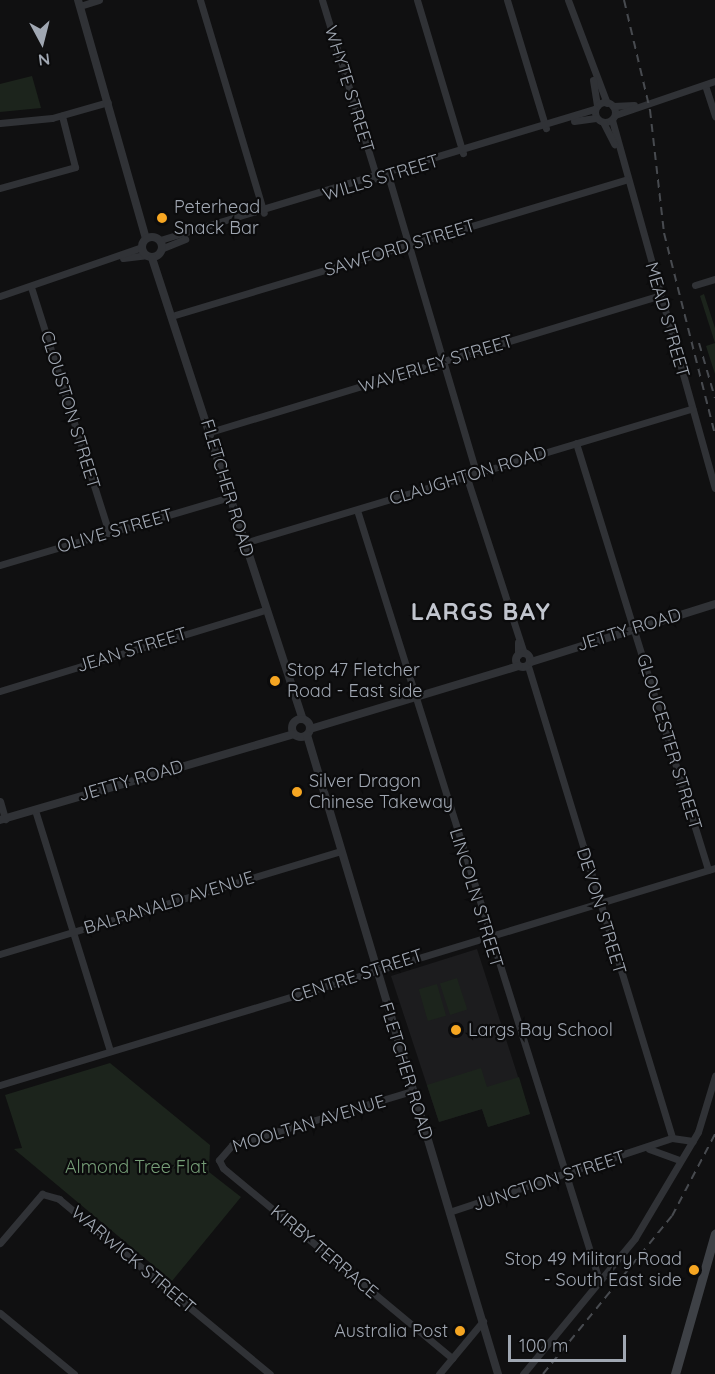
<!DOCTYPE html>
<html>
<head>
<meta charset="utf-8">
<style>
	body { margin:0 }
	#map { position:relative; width:715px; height:1374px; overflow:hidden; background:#101011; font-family:Quicksand,sans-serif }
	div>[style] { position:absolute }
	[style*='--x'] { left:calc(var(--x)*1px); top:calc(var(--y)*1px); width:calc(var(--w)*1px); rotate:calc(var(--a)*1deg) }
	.built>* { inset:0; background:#1c1c1e }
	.green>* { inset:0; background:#1c241c; transform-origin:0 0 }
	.minor>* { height:7px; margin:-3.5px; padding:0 3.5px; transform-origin:3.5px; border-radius:3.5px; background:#303236 }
	.minor>.ring { margin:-3.5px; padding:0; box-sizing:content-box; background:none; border:7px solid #303236; border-radius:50% }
	.tertiary>* { height:8px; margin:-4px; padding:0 4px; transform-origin:4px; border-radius:4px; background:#303236 }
	.tertiary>.ring { margin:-4px; padding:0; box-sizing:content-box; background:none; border:8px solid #303236; border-radius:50% }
	.secondary>* { height:9px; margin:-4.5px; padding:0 4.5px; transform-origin:4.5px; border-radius:4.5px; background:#3e4146 }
	.rail>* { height:2px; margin-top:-1px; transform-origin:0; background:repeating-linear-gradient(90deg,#474a4f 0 8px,transparent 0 14px) }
	.dots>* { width:16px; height:16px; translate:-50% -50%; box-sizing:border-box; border:3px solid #0b0b0c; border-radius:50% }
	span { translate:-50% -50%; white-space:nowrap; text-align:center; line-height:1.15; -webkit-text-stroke:4.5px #0b0b0c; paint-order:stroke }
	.street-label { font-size:18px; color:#a0a7b2 }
	.poi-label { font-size:18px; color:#a0a7b2 }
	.left { translate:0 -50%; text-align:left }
	.right { translate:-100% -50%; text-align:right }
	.park-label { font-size:18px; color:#769e77 }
	.district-label { font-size:24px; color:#c1c5ce; font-weight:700; letter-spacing:1.5px }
	.north { position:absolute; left:12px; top:12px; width:60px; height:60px; -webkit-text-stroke:4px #0b0b0c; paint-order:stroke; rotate:173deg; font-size:16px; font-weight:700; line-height:24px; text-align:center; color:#a0a7b2 }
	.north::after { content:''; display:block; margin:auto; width:21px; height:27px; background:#a0a7b2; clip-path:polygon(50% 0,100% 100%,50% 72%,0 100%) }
	.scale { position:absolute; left:508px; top:1335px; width:118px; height:27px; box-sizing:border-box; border:3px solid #a0a7b2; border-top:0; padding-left:8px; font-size:18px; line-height:21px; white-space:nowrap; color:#a0a7b2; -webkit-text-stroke:4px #0b0b0c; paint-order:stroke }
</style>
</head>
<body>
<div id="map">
	<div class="built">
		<i style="clip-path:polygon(477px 949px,530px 1114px,488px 1127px,482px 1109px,439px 1122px,391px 976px)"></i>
	</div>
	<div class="green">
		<i style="clip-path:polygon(32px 76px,41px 108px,0 112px,0 84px)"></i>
		<i style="clip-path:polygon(704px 294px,715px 328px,715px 374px,706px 346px,715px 343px,700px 296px)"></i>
		<i style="left:457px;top:978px;width:33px;height:18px;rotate:72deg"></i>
		<i style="left:437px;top:984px;width:33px;height:19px;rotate:74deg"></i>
		<i style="clip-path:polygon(110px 1063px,210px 1145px,209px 1172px,241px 1197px,172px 1281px,14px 1149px,22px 1148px,5px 1095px)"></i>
		<i style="clip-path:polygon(481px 1068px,487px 1087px,519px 1077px,530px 1114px,488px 1127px,482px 1109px,439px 1122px,427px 1085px)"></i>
	</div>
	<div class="minor">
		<i style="--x:200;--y:0;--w:222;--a:73.3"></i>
		<i style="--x:322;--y:0;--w:187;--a:72.9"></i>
		<i style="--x:417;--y:0;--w:160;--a:73.3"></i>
		<i style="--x:507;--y:0;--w:134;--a:73.1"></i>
		<i style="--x:568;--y:0;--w:110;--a:69.3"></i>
		<i style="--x:80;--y:6;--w:20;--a:-18"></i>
		<i style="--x:593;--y:80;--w:26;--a:81"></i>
		<i style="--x:705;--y:85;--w:33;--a:72"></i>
		<i class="ring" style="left:595px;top:102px;width:13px;height:13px"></i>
		<i style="--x:613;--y:106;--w:21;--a:-3"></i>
		<i style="--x:615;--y:115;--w:106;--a:-18.8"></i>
		<i style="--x:612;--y:120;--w:382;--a:74.4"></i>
		<i style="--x:574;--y:121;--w:22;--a:-8"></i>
		<i style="--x:603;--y:122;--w:25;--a:63"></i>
		<i style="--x:0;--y:123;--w:52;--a:-5.5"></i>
		<i style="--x:52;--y:118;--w:58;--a:-15.9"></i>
		<i style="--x:388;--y:175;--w:310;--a:73.5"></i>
		<i style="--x:0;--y:188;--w:78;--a:-15.6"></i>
		<i style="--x:75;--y:167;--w:53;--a:-104.3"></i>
		<i style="--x:160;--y:240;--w:454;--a:-16.8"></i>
		<i style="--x:163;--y:248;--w:24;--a:-22"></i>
		<i style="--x:123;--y:258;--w:23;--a:-7"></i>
		<i style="--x:695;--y:285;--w:21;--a:-17"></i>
		<i style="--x:31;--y:287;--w:258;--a:72.4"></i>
		<i style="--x:0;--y:296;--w:150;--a:-19"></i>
		<i style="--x:175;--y:315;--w:471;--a:-16.7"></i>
		<i style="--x:210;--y:432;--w:471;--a:-16.9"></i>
		<i style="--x:576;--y:443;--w:447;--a:72.8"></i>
		<i style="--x:466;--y:475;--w:187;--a:72"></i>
		<i style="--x:357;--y:510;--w:810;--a:72.55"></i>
		<i style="--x:244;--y:543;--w:468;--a:-16.7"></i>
		<i style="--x:0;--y:565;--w:239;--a:-16.5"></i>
		<i style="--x:518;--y:642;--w:13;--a:90"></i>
		<i style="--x:528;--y:666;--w:493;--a:73"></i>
		<i style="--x:0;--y:691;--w:277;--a:-17"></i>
		<i style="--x:0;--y:801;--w:19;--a:74"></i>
		<i style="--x:35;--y:810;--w:252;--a:72.7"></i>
		<i style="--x:0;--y:954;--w:353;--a:-16.8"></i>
		<i style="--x:0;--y:1085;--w:747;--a:-16.88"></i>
		<i style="--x:412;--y:1091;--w:188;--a:163.3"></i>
		<i style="--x:232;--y:1145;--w:20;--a:131"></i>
		<i style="--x:219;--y:1160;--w:9;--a:63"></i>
		<i style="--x:223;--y:1168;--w:298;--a:39.7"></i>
		<i style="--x:649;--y:1149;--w:33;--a:20"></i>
		<i style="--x:449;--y:1212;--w:235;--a:-18.4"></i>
		<i style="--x:672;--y:1138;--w:21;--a:8"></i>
		<i style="--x:0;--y:1243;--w:65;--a:-49.4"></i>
		<i style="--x:42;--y:1194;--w:18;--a:16"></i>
		<i style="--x:59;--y:1199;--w:274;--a:39.7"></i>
		<i style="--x:0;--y:1313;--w:96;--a:39.5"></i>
		<i style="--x:439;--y:1374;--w:69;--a:-50.3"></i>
		<i style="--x:523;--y:1374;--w:176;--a:-50.5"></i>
		<i style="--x:635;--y:1238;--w:123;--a:-59.3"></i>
		<i style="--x:698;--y:1132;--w:59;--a:-73.1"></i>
	</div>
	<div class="tertiary">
		<i style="--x:78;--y:0;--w:248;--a:74.1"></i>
		<i class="ring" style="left:142px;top:237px;width:12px;height:12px"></i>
		<i style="--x:152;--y:258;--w:485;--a:71.9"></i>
		<i class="ring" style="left:516px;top:653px;width:6px;height:6px"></i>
		<i style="--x:531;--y:662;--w:193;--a:-17.5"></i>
		<i class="ring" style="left:292px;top:719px;width:10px;height:10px"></i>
		<i style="--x:310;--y:729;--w:218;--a:-16.8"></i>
		<i style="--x:307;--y:735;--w:667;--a:73.36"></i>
		<i style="--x:0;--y:820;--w:306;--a:-16.3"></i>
	</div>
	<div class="secondary">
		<i style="--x:675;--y:1374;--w:146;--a:-74.1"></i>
	</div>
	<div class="rail">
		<i style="--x:624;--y:0;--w:113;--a:76.7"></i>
		<i style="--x:650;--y:110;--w:124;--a:83.5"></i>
		<i style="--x:664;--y:233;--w:207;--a:75.8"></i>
		<i style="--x:699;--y:343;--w:57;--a:73.8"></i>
		<i style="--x:543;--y:1374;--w:204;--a:-50.8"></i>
		<i style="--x:672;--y:1216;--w:93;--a:-62.3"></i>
	</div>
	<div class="dots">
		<i style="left:162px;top:218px;background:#f6a622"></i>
		<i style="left:275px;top:681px;background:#f6a622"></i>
		<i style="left:297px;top:792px;background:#f6a622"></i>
		<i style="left:456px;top:1030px;background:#f6a622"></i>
		<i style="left:694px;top:1270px;background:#f6a622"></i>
		<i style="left:460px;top:1331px;background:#f6a622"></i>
	</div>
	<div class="street-label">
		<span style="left:349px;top:89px;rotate:73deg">WHYTE STREET</span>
		<span style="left:381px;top:178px;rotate:-17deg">WILLS STREET</span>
		<span style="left:400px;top:248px;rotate:-17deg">SAWFORD STREET</span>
		<span style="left:667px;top:320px;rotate:74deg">MEAD STREET</span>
		<span style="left:436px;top:364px;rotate:-17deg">WAVERLEY STREET</span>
		<span style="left:70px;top:410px;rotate:73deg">CLOUSTON STREET</span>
		<span style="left:468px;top:476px;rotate:-17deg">CLAUGHTON ROAD</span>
		<span style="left:227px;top:488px;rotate:73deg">FLETCHER ROAD</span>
		<span style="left:115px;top:531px;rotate:-16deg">OLIVE STREET</span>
		<span style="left:629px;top:630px;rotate:-17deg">JETTY ROAD</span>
		<span style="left:132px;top:650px;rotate:-17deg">JEAN STREET</span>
		<span style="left:669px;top:742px;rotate:73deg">GLOUCESTER STREET</span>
		<span style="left:131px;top:781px;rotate:-16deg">JETTY ROAD</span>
		<span style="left:476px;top:898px;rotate:73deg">LINCOLN STREET</span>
		<span style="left:169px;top:903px;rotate:-17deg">BALRANALD AVENUE</span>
		<span style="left:601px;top:911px;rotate:73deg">DEVON STREET</span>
		<span style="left:357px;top:976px;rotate:-18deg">CENTRE STREET</span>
		<span style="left:406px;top:1071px;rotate:73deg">FLETCHER ROAD</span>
		<span style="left:309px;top:1124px;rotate:-17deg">MOOLTAN AVENUE</span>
		<span style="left:549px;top:1181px;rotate:-18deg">JUNCTION STREET</span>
		<span style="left:324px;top:1252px;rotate:40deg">KIRBY TERRACE</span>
		<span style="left:133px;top:1260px;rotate:40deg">WARWICK STREET</span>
	</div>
	<div class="poi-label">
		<span class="left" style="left:174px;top:218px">Peterhead<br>Snack Bar</span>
		<span class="left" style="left:287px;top:681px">Stop 47 Fletcher<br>Road - East side</span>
		<span class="left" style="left:309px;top:792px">Silver Dragon<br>Chinese Takeway</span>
		<span class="left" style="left:468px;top:1030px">Largs Bay School</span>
		<span class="right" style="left:682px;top:1270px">Stop 49 Military Road<br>- South East side</span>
		<span class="right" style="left:448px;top:1331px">Australia Post</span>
	</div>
	<div class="park-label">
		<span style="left:136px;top:1167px">Almond Tree Flat</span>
	</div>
	<div class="district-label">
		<span style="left:481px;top:612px">LARGS BAY</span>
	</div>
	<div class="north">N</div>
	<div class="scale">100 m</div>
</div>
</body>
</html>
